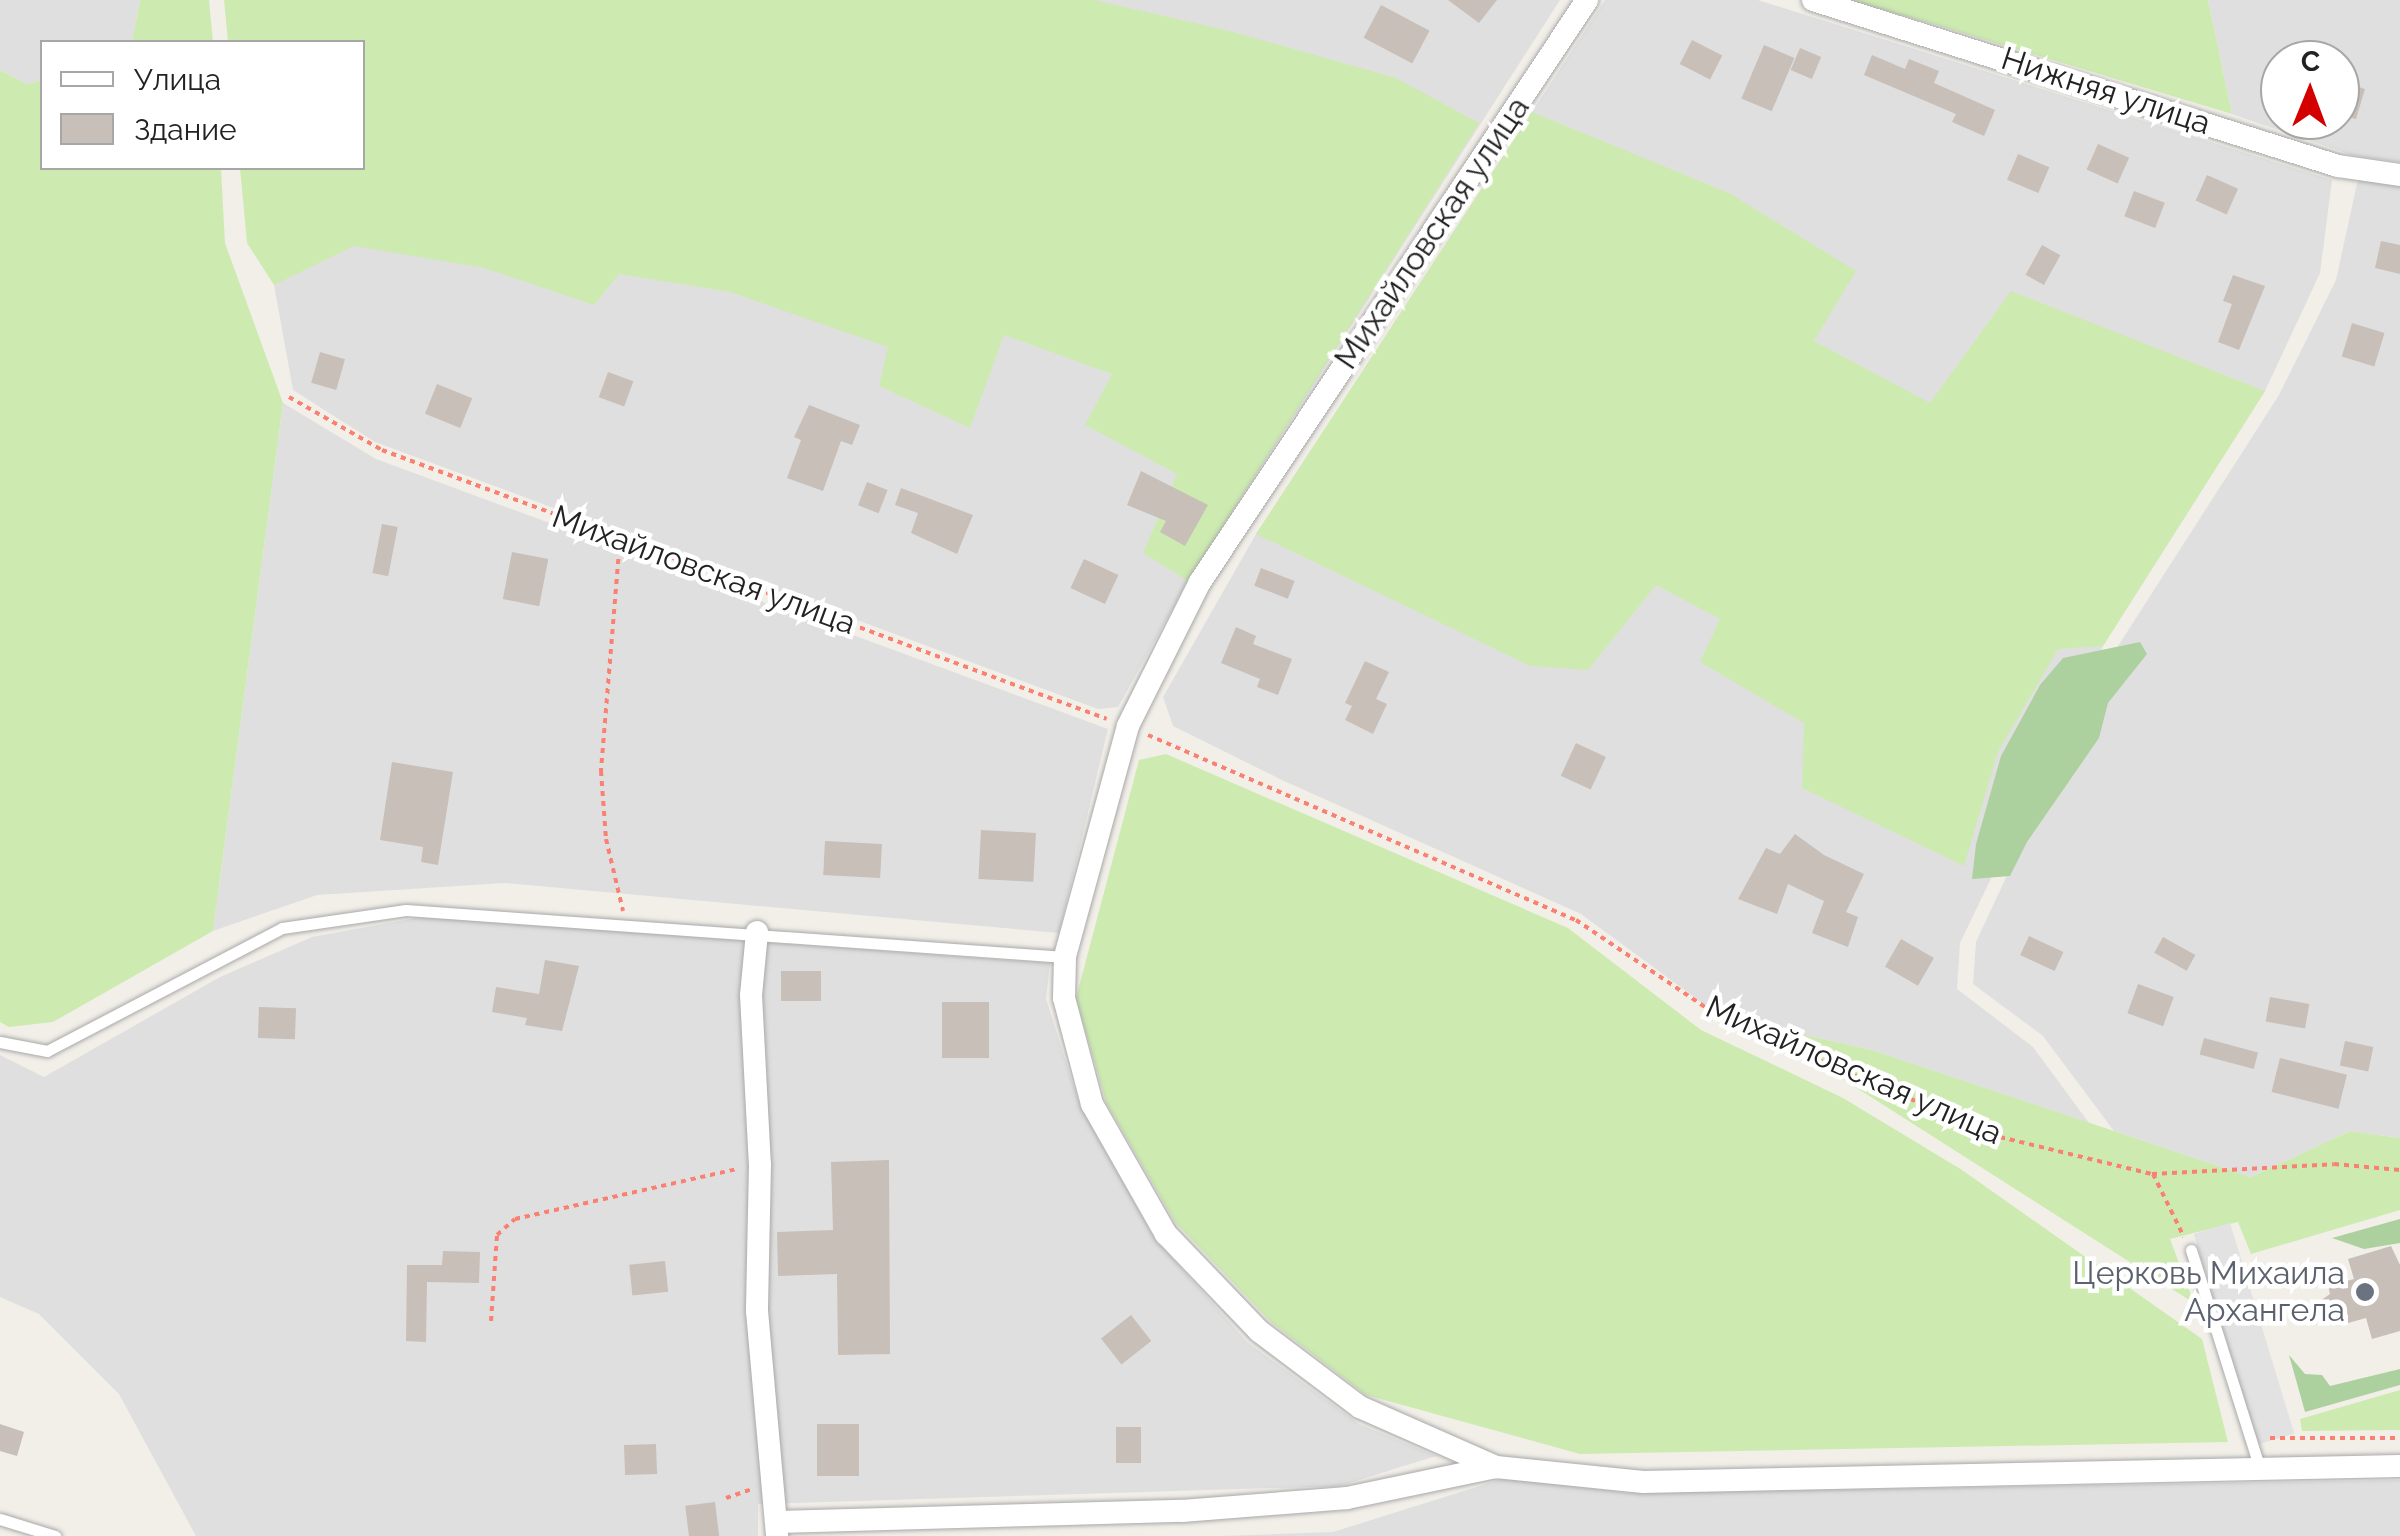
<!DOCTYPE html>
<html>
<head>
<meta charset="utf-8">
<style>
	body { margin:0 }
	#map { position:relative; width:2400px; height:1536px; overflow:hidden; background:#f2efe9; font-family:Raleway,sans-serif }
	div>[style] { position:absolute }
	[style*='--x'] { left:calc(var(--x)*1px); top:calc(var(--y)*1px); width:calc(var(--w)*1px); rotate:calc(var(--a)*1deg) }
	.residential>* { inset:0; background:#e0dfdf }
	.grass>* { inset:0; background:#cdebb0 }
	.forest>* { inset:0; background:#add19e }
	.parking>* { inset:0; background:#e2e2e2; transform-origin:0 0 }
	.building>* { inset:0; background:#c7bfb8; transform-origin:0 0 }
	.path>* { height:4px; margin-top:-2px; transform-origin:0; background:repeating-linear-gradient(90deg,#fa8072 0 5px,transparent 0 10px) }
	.roads { filter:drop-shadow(0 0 2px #a9a9a9) drop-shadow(0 0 2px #a9a9a9) }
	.lane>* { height:11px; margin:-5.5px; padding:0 5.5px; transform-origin:5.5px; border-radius:5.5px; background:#fff }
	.street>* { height:22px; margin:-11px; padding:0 11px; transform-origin:11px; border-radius:11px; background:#fff }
	.dots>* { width:28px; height:28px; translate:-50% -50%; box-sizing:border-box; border:5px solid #fff; border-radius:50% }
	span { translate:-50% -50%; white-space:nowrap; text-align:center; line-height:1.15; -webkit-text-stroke:9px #fff; paint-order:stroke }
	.street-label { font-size:32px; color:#222 }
	.worship-label { font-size:32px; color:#5b616d }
	.right { translate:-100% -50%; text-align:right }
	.legend { position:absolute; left:40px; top:40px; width:325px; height:130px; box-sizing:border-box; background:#fff; border:2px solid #a7a7a7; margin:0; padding:12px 18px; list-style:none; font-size:30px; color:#222 }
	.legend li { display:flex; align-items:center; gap:20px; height:50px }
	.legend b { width:50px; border:2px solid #a7a7a7 }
	.north { position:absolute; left:2260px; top:40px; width:100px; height:100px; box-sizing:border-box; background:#fff; border:2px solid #a7a7a7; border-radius:50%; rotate:1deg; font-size:28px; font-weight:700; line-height:40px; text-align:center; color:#222 }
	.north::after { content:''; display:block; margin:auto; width:35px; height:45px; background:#d40000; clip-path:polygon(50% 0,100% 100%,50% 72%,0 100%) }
</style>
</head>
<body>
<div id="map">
	<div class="residential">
		<i style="clip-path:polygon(0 0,140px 0,132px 42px,42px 42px,42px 80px,27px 84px,0 70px)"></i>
		<i style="clip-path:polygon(274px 0,1560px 0,1188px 581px,1118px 707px,1098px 709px,375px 442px,293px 390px,274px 285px,274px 168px,362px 168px,362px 42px)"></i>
		<i style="clip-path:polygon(1605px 0,1758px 0,2332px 180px,2320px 273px,2265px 391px,2103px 646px,1960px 943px,1957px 989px,2033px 1047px,2089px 1123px,1872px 1050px,1720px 1016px,1581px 914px,1284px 781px,1173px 726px,1163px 697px,1256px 534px)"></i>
		<i style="clip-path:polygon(evenodd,2208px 0,2400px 0,2400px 162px,2352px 155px,2232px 114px,2208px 0,2280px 60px,2340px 60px,2340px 120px,2280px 120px,2280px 60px)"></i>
		<i style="clip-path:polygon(2358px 179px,2400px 185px,2400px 1138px,2350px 1131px,2251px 1177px,2114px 1131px,2043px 1036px,1973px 984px,1976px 942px,2102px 671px,2279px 395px,2336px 280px)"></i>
		<i style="clip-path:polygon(283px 403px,376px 459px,1108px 729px,1059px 933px,504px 883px,317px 895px,213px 931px)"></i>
		<i style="clip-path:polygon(421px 917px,1050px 963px,1046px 999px,1080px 1106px,1155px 1239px,1247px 1342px,1359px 1424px,1436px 1456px,1340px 1486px,758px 1504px,758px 1536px,196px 1536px,119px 1394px,39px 1314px,0 1297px,0 1055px,44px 1077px,220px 977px,312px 937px)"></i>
		<i style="clip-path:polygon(1505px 1478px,1629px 1493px,2400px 1480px,2400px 1536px,1221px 1536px,1333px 1532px)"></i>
	</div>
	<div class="grass">
		<i style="clip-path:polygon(140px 0,209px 0,213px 42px,132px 42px)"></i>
		<i style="clip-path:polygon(224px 0,1094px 0,1230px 31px,1396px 78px,1479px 123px,1188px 581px,1143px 553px,1177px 474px,1085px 425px,1112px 374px,1004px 335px,970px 428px,879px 386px,888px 347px,730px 292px,619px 274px,594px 305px,484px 268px,354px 246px,274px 285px,247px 243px,240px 168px,362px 168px,362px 42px,228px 42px)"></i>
		<i style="clip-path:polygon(1847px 0,2208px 0,2232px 114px,1933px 24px)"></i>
		<i style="clip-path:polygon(0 70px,27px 84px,42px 80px,42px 168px,221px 168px,225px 243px,283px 403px,213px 931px,53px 1022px,9px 1027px,0 1022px)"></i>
		<i style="clip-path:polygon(1532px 112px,1729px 193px,1856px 271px,1814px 341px,1930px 403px,2011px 291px,2265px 391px,2103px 646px,2058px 649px,1998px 752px,1964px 866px,1802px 788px,1804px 723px,1700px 662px,1720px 619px,1656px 585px,1588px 670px,1530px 666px,1256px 534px)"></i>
		<i style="clip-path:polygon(1166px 754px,1568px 928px,1701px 1030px,1843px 1098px,1962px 1170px,2202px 1339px,2228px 1442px,1580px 1454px,1366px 1395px,1271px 1322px,1175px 1222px,1106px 1102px,1076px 998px,1139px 760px)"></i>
		<i style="clip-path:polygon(1720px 1016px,1872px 1050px,2251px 1177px,2350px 1131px,2400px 1138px,2400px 1210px,2251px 1254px,2238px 1222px,2170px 1239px,2194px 1303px,1849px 1083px)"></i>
		<i style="clip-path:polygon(2400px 1390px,2400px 1430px,2302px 1431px,2300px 1419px)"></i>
	</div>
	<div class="forest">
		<i style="clip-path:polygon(2140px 642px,2147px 654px,2108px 703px,2099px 738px,2027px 842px,2010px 876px,1972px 879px,1976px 844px,2001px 756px,2040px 685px,2063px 658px)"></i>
		<i style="clip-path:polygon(2400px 1219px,2400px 1243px,2364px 1249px,2332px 1238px)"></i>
		<i style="clip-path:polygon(2289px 1355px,2305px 1374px,2322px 1375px,2330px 1386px,2400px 1369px,2400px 1385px,2305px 1412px)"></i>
	</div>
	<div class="parking">
		<i style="left:2230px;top:1223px;width:220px;height:38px;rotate:73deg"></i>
	</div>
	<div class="building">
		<i style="clip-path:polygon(1448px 0,1497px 0,1479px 23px)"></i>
		<i style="left:1381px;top:5px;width:55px;height:37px;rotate:28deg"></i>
		<i style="left:1692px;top:40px;width:34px;height:27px;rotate:27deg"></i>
		<i style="left:1764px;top:45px;width:33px;height:58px;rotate:23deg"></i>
		<i style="left:1800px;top:48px;width:23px;height:24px;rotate:23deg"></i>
		<i style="clip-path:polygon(1872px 55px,1905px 69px,1909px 59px,1939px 71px,1934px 83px,1995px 110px,1984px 136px,1952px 122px,1956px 114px,1864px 75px)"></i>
		<i style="clip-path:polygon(2340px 81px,2365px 89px,2356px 119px,2340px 115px)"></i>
		<i style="left:2098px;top:144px;width:34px;height:28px;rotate:24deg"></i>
		<i style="left:2018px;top:154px;width:34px;height:28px;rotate:23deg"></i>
		<i style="left:2207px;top:175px;width:34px;height:28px;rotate:24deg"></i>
		<i style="left:2134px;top:191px;width:33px;height:27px;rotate:21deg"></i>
		<i style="clip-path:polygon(2381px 241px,2400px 245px,2400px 274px,2375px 268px)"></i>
		<i style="left:2042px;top:245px;width:21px;height:34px;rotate:29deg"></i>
		<i style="clip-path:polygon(2233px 275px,2265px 286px,2239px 350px,2218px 342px,2232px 304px,2223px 301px)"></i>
		<i style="left:2352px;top:323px;width:34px;height:35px;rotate:17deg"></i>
		<i style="left:320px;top:352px;width:26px;height:32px;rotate:16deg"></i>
		<i style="left:608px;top:372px;width:27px;height:27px;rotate:20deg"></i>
		<i style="left:437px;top:384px;width:38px;height:32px;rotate:22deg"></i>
		<i style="clip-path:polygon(809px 405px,860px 425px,852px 445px,841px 441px,823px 491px,787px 478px,801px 440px,794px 437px)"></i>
		<i style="clip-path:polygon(1141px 471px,1208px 505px,1185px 546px,1160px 532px,1166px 521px,1127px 505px)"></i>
		<i style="left:867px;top:482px;width:22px;height:25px;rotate:21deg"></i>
		<i style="clip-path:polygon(901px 488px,973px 515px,957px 554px,911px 533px,918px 513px,895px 505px)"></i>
		<i style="left:382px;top:524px;width:16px;height:50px;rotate:11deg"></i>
		<i style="left:512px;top:552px;width:37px;height:48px;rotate:11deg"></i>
		<i style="left:1084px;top:559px;width:38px;height:32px;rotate:25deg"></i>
		<i style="left:1261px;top:568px;width:36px;height:19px;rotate:21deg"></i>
		<i style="clip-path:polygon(1236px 627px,1256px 636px,1253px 644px,1292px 659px,1278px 695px,1257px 687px,1260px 679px,1221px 663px)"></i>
		<i style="clip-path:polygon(1365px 661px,1389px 672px,1376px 699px,1387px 704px,1373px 734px,1345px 720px,1352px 706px,1345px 703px)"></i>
		<i style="left:1576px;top:743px;width:33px;height:36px;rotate:25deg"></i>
		<i style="clip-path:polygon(392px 762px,453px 772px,438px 865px,421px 862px,423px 847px,380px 840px)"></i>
		<i style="left:981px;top:830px;width:55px;height:49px;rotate:3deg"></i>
		<i style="clip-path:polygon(1795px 834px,1824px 855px,1864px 874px,1846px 912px,1858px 917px,1848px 947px,1812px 933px,1824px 901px,1788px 884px,1777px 914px,1738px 899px,1766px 848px,1780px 854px)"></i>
		<i style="left:825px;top:841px;width:57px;height:34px;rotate:3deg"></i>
		<i style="left:2029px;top:936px;width:38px;height:21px;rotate:25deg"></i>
		<i style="left:2163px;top:937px;width:37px;height:18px;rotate:29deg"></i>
		<i style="left:1901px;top:939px;width:38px;height:32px;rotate:30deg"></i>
		<i style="clip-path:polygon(545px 960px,579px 966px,562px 1031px,525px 1025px,527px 1018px,492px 1012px,496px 987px,539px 994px)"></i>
		<i style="left:821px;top:971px;width:30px;height:40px;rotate:90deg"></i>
		<i style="left:2138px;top:984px;width:38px;height:31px;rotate:20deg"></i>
		<i style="left:2270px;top:997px;width:40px;height:25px;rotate:10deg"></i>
		<i style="left:942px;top:1002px;width:47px;height:56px"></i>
		<i style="left:259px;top:1007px;width:37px;height:31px;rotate:2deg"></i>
		<i style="left:2204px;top:1038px;width:56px;height:17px;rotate:15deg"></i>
		<i style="left:2345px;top:1041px;width:29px;height:25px;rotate:12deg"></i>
		<i style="left:2280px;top:1058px;width:69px;height:35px;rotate:14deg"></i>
		<i style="clip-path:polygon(889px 1160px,890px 1354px,838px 1355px,837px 1274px,778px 1276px,777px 1232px,833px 1230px,831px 1162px)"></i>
		<i style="clip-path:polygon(2391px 1246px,2400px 1265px,2400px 1331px,2372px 1339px,2366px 1318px,2341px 1325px,2340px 1321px,2318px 1320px,2317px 1303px,2330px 1294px,2328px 1286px,2354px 1279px,2348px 1259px)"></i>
		<i style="clip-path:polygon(443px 1251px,480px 1252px,479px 1283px,427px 1282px,426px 1342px,406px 1341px,407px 1265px,442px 1265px)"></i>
		<i style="left:665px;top:1261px;width:31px;height:36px;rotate:84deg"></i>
		<i style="left:1131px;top:1315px;width:33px;height:38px;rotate:52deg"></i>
		<i style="clip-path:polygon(0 1424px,24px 1432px,17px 1456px,0 1451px)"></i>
		<i style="left:817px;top:1424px;width:42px;height:52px"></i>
		<i style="left:1116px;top:1427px;width:25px;height:36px"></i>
		<i style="left:656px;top:1444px;width:30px;height:32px;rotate:88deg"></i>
		<i style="left:715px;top:1502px;width:34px;height:30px;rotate:83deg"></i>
	</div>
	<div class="path">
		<i style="--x:289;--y:397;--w:107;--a:29.7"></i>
		<i style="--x:382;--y:450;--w:773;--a:20.36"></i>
		<i style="--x:620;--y:539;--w:233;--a:94.7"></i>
		<i style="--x:601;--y:771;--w:68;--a:85.8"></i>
		<i style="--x:606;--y:839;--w:74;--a:76.7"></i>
		<i style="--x:1148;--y:735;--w:466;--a:23.4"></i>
		<i style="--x:1576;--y:920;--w:181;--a:34"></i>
		<i style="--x:1726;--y:1021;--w:298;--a:22.9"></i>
		<i style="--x:2000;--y:1137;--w:156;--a:13.7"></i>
		<i style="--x:2152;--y:1174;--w:182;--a:-3.1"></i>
		<i style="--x:2334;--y:1164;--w:66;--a:5.2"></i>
		<i style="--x:2153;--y:1174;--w:70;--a:63.8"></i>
		<i style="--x:491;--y:1321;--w:86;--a:-86"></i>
		<i style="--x:497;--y:1235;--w:24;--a:-42"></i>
		<i style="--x:515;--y:1219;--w:227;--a:-12.7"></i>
		<i style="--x:2270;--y:1438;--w:130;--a:0"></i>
		<i style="--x:726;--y:1498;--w:28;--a:-19"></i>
	</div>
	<div class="roads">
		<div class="lane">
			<i style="--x:0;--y:1042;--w:48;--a:10.8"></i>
			<i style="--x:47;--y:1051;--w:265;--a:-27.6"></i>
			<i style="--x:282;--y:928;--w:125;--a:-8.3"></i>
			<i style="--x:406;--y:910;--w:661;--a:4.08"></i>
			<i style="--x:2191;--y:1250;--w:226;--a:72.5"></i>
			<i style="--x:0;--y:1519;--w:58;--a:17.2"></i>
		</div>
		<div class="street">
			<i style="--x:1587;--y:0;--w:699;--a:123.62"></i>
			<i style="--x:1200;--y:582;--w:161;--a:116.6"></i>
			<i style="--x:1128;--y:726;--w:239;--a:105.3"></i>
			<i style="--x:1065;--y:957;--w:41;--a:91.4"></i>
			<i style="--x:1064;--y:998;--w:110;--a:75.2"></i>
			<i style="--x:1092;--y:1104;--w:150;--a:60.4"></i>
			<i style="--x:1166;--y:1234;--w:134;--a:46.2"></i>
			<i style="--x:1259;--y:1331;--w:126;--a:37"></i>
			<i style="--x:1360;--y:1407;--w:149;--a:23.8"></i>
			<i style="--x:1496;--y:1467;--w:148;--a:5.8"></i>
			<i style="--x:1643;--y:1482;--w:757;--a:-1.21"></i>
			<i style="--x:1813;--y:0;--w:551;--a:17.55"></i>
			<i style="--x:2338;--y:166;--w:63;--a:8.3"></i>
			<i style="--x:757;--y:932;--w:63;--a:95.4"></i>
			<i style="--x:751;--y:995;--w:169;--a:87"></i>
			<i style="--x:760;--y:1164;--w:147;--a:91.2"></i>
			<i style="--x:757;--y:1311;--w:226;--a:84.9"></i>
			<i style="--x:778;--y:1522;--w:404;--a:-1.6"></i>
			<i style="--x:1182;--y:1511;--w:166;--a:-4.5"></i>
			<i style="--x:1347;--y:1498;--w:151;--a:-11.8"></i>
		</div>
	</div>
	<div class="dots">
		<i style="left:2365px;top:1292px;background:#6b7280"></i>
	</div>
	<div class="street-label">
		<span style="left:2106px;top:91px;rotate:18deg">Нижняя улица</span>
		<span style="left:1432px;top:233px;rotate:-56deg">Михайловская улица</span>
		<span style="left:704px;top:570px;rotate:20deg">Михайловская улица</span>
		<span style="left:1854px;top:1070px;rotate:24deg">Михайловская улица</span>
	</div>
	<div class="worship-label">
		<span class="right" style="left:2345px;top:1292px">Церковь Михаила<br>Архангела</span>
	</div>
	<ul class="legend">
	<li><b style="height:12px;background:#fff"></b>Улица</li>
	<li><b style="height:28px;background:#c7bfb8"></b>Здание</li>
	</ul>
	<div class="north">С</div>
</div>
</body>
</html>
